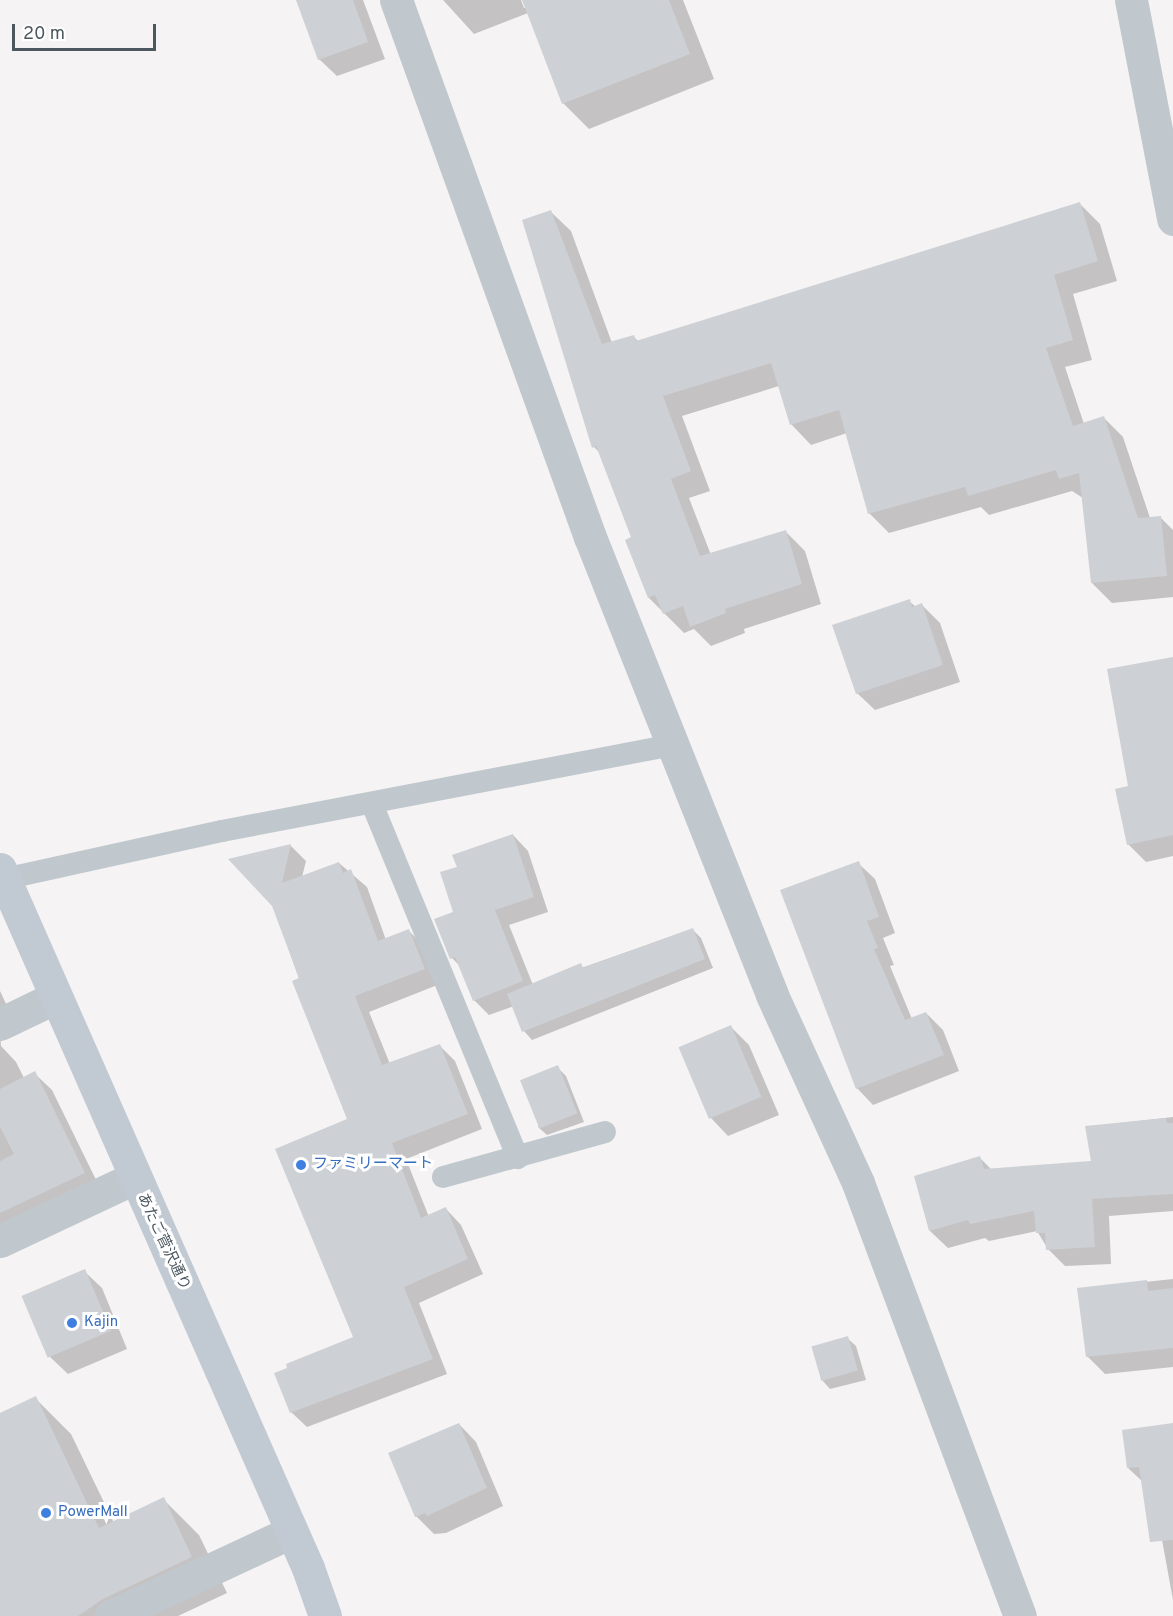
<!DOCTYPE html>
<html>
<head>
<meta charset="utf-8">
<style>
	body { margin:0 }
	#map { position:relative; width:1173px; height:1616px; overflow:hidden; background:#f5f3f3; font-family:Overpass,"Noto Sans JP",sans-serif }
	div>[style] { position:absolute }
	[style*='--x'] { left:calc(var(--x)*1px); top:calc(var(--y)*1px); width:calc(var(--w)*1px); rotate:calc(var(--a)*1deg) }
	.shadow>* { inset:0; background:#0003 }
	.building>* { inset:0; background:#cdd0d4; transform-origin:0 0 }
	.lane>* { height:22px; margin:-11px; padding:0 11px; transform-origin:11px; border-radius:11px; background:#c0c8ce }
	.street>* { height:33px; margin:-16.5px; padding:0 16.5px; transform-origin:16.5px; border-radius:16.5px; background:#c0c8ce }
	.secondary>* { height:33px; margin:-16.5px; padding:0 16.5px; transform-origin:16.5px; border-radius:16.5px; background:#c1cad2 }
	.dots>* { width:16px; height:16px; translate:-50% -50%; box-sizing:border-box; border:3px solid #fff; border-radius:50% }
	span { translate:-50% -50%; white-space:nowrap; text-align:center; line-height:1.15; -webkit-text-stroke:6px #fff; paint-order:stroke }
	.shop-label { font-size:15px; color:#366cbe }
	.left { translate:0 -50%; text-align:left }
	.street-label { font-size:15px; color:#4c575f }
	.scale { position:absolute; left:12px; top:24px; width:144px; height:27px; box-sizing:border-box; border:3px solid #4c575f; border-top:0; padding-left:8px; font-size:18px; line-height:21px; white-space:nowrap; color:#4c575f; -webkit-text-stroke:4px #fff; paint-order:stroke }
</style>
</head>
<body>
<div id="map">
	<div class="shadow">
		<i style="clip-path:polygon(298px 0,363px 0,385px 59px,337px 76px,319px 59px)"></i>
		<i style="clip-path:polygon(443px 0,521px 0,524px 8px,544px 0,683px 0,714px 79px,589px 129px,563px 103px,528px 13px,474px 34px)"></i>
		<i style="clip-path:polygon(1080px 204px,1100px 224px,1117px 281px,1073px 294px,1092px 360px,1065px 367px,1084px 424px,1103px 417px,1123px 437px,1150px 518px,1160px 517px,1173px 530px,1173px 597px,1112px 603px,1092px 583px,1083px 498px,1072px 491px,989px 515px,981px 507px,889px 533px,869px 513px,847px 433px,811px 445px,792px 425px,779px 386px,682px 416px,710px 491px,689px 498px,711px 555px,785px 531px,805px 551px,821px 604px,744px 629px,745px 633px,711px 646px,694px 629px,684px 633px,649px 598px,627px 541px,633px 538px,601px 454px,594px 447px,551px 212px,571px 231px,612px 343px,634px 337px,639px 342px)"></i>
		<i style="clip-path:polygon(909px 601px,916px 607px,922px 605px,940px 623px,960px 682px,875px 710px,857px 693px)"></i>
		<i style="clip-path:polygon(1173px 659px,1173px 856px,1146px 862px,1128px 844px,1130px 788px)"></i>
		<i style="clip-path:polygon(513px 835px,528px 851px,548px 912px,509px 925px,533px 985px,692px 929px,701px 938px,713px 968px,532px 1040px,524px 1031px,514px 1006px,489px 1015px,474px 1000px,461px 967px,452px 958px,459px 868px)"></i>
		<i style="clip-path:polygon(291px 846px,306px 861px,302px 877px,339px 863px,367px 887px,386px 940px,409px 931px,424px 946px,440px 984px,369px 1012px,390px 1064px,439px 1045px,455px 1061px,482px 1129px,406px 1159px,429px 1217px,446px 1209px,461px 1225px,483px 1274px,419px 1303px,447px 1374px,307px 1427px,291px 1412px,355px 1338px,349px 1120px,273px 905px,231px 860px)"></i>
		<i style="clip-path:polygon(858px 863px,875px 879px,895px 933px,883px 938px,894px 965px,890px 966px,912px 1019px,926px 1013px,943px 1030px,959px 1071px,873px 1105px,857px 1088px)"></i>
		<i style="clip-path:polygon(0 991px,8px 1008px,0 1011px)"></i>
		<i style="clip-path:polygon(731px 1027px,749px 1045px,779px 1115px,728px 1136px,711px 1118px)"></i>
		<i style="clip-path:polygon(0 1029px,1px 1046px,16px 1062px,24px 1078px,34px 1073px,52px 1090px,101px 1190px,0 1238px)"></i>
		<i style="clip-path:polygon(557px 1067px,566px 1076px,584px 1122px,547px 1135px,538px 1127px)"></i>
		<i style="clip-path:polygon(1173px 1117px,1173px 1211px,1109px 1216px,1111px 1264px,1065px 1266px,1048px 1249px,1037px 1231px,989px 1241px,985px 1238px,948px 1248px,930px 1231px,980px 1158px,992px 1170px,1093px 1163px,1086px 1127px)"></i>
		<i style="clip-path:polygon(84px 1271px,102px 1288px,127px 1349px,68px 1374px,50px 1357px)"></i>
		<i style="clip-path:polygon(1173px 1279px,1173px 1367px,1105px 1374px,1087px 1356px,1079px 1289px)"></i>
		<i style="clip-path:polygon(847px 1338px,856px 1346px,866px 1380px,830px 1389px,822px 1380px)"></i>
		<i style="clip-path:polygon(35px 1398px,71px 1434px,114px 1523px,163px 1499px,199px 1535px,227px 1593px,178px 1616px,0 1616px,0 1415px)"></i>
		<i style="clip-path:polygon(459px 1424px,476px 1442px,503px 1506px,446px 1533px,434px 1534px,416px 1516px)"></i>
		<i style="clip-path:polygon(1173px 1424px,1173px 1600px,1156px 1507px,1143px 1482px,1128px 1468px)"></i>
	</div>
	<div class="building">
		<i style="clip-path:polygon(296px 0,353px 0,368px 42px,318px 60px)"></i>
		<i style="clip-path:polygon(522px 0,669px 0,690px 54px,562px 104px)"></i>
		<i style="clip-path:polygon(1080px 202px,1098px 261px,1054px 275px,1073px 340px,1046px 348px,1073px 426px,1104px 416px,1138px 518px,1161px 516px,1167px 576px,1091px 583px,1079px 473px,1059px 479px,1056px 470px,968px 496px,965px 487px,868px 514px,839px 410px,790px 425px,771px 363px,663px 396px,691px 471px,671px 479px,700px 556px,786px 530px,802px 584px,725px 609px,726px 613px,690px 627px,683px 606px,663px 614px,655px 595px,648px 598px,625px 540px,631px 537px,596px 446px,592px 448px,522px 220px,551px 210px,602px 344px,634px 335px,636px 341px)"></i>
		<i style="clip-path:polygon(910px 599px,912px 607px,922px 603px,943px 665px,856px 694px,832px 625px)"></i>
		<i style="clip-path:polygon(1173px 657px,1173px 835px,1127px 845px,1115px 789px,1128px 786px,1107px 669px)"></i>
		<i style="clip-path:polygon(513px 834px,534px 897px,495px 910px,523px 981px,473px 1001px,455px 957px,450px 959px,434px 919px,453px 912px,440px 872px,457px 867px,452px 855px)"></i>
		<i style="clip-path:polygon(291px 844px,282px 883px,339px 862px,343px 873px,351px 869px,378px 941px,409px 929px,425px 969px,355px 996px,382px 1065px,440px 1044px,468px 1114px,392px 1143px,421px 1218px,446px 1207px,468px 1259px,404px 1287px,433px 1359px,290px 1413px,274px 1373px,287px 1368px,286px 1364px,353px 1337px,275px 1149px,347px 1119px,292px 981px,299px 978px,272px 906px,228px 859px)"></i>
		<i style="clip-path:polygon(859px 861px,879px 917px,867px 921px,878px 948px,874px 949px,905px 1020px,926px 1012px,944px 1055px,856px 1089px,780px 890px)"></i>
		<i style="clip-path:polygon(693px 928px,705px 959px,522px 1032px,507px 994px,581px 963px,583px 968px)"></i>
		<i style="left:731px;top:1025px;width:78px;height:57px;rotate:67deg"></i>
		<i style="left:558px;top:1065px;width:52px;height:41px;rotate:68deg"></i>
		<i style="clip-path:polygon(35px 1071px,85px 1173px,0 1213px,0 1161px,14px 1154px,0 1127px,0 1089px)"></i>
		<i style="clip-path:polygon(1166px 1118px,1167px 1123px,1173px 1123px,1173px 1194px,1092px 1199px,1095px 1247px,1046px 1250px,1045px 1233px,1036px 1233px,1034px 1211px,970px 1224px,968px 1220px,929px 1231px,914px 1176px,980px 1156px,984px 1169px,1091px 1161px,1085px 1126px)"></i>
		<i style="left:85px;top:1269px;width:67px;height:69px;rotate:67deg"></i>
		<i style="clip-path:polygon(1147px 1280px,1148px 1291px,1173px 1288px,1173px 1348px,1086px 1357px,1077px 1288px)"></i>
		<i style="left:848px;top:1336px;width:36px;height:38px;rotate:74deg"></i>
		<i style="clip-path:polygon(36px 1396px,99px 1528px,164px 1497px,192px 1557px,103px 1599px,78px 1616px,0 1616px,0 1413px)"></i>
		<i style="clip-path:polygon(459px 1423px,487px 1488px,427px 1516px,425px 1513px,415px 1517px,388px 1453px)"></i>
		<i style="clip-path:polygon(1173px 1423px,1173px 1540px,1150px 1542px,1139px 1467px,1127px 1468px,1122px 1430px)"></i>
	</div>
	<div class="lane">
		<i style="--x:372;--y:804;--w:383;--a:67.6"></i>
		<i style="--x:4;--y:879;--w:223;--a:-12.4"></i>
		<i style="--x:222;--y:831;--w:458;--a:-10.8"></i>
		<i style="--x:443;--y:1177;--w:168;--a:-15.5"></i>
	</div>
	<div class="street">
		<i style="--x:396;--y:0;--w:571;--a:70.14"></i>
		<i style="--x:590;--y:537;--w:493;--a:68.3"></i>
		<i style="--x:772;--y:995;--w:207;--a:65.4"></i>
		<i style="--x:858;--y:1183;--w:462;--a:69.5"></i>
		<i style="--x:1131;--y:0;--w:223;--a:79.1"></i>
		<i style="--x:0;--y:1024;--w:60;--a:-25.7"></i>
		<i style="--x:0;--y:1241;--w:148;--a:-25.2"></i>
		<i style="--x:111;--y:1616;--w:199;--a:-25"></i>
	</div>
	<div class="secondary">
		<i style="--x:0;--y:869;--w:764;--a:66.22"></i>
		<i style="--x:308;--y:1568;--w:51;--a:70.5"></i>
	</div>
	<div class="dots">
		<i style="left:301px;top:1165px;background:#3f7fe0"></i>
		<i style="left:72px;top:1323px;background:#3f7fe0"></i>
		<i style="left:46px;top:1513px;background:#3f7fe0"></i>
	</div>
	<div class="shop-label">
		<span class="left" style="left:313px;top:1165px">ファミリーマート</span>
		<span class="left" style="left:84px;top:1323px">Kajin</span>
		<span class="left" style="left:58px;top:1513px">PowerMall</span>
	</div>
	<div class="street-label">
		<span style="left:163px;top:1242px;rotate:65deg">あたご菅沢通り</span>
	</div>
	<div class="scale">20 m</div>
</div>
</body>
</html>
